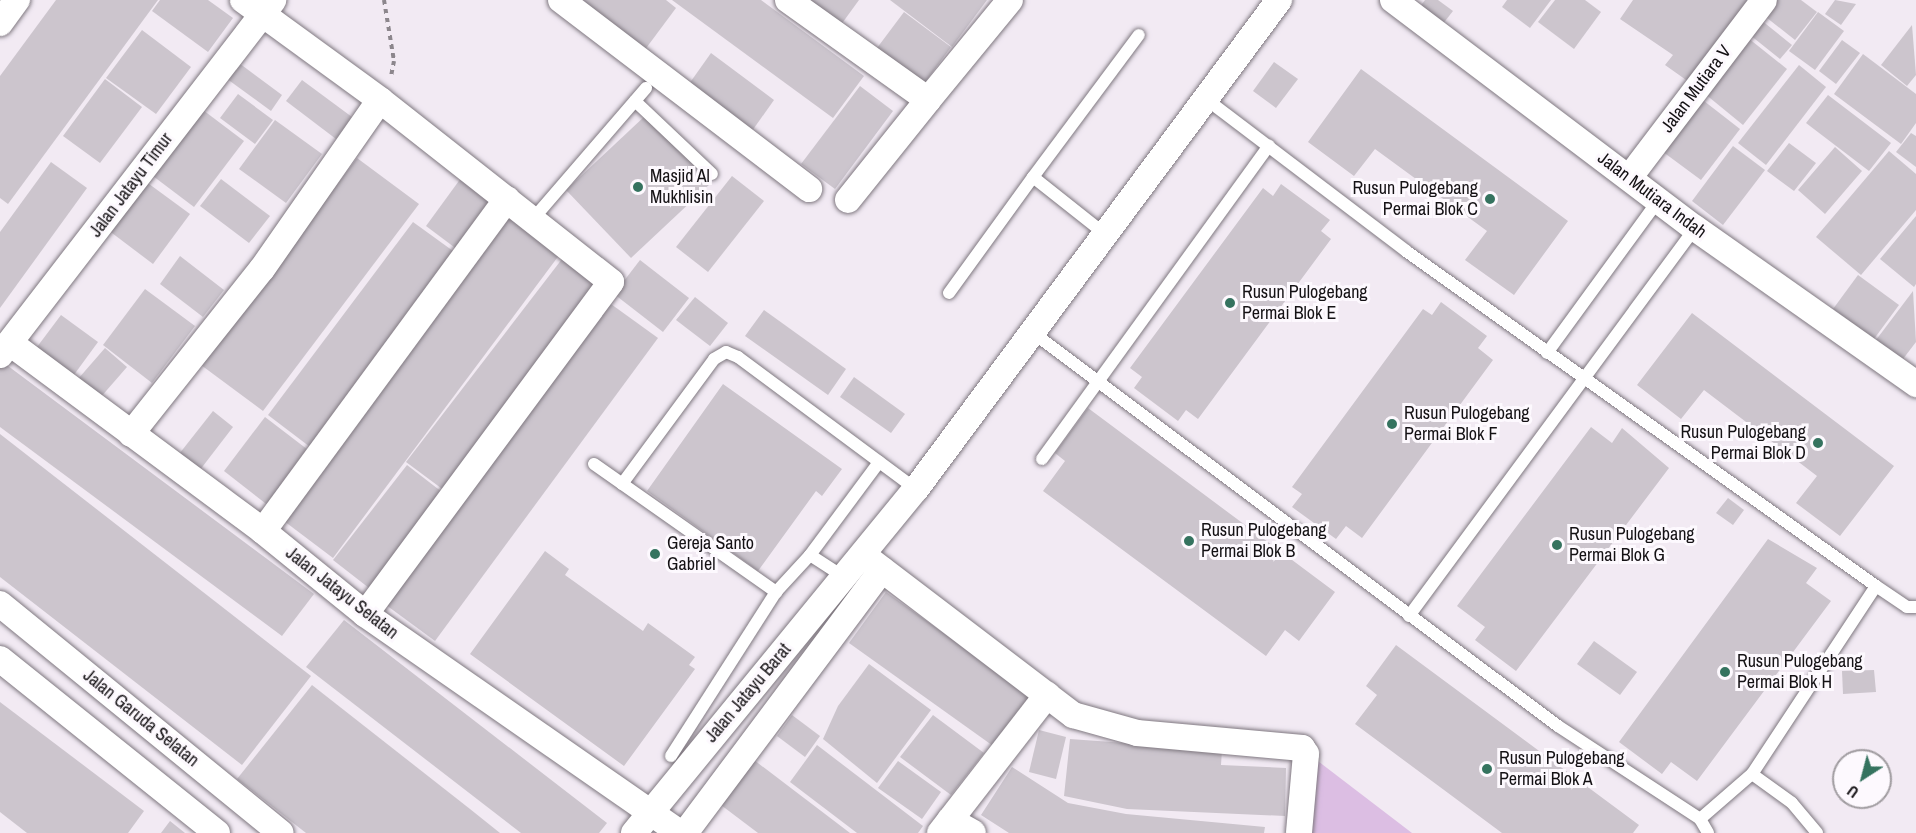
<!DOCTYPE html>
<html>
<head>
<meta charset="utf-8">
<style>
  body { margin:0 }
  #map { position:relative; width:1916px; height:833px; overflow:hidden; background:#f2eaf3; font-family:"Archivo Narrow",sans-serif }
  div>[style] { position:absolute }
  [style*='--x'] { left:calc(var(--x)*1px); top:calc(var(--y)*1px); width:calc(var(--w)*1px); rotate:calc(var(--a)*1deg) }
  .green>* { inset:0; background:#dcbee3 }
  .building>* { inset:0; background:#ccc5cd }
  .path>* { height:4px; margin-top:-2px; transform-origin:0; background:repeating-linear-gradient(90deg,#8c868c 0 4.5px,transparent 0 9px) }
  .roads { filter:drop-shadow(0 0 2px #7f7880) drop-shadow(0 0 2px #7f7880) }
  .lane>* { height:12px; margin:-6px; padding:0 6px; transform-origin:6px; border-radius:6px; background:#fff }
  .street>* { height:26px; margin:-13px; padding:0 13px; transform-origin:13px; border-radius:13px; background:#fff }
  .dots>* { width:16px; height:16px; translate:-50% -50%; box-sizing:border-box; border:3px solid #fdf9fe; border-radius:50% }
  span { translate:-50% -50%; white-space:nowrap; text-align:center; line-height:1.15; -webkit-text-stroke:6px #fdf9fe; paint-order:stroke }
  .street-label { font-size:18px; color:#141114 }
  .poi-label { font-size:18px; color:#141114 }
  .left { translate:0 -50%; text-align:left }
  .right { translate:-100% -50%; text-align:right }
  .north { position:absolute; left:1832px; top:749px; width:60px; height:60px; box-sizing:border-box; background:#fdf9fe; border:2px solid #a09ca0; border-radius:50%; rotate:216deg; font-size:16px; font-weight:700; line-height:24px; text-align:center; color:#141114 }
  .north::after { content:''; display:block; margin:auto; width:21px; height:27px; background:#35735f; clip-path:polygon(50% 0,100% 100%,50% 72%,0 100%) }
</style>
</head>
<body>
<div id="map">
  <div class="green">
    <div style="clip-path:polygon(1310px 755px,1412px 833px,1307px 833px)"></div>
  </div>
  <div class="building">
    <div style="clip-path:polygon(56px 0,158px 0,8px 204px,0 198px,0 76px)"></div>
    <div style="clip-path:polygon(160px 0,208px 0,233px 18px,208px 52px,152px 11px)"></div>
    <div style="clip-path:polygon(576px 0,666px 0,676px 8px,644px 51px)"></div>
    <div style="clip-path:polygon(672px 0,761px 0,864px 76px,833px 118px)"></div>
    <div style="clip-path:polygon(789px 0,859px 0,835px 33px)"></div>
    <div style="clip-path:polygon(890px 0,987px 0,952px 47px)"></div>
    <div style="clip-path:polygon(1425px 0,1438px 0,1453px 11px,1442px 25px,1419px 8px)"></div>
    <div style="clip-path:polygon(1507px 0,1551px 0,1530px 28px,1502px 7px)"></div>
    <div style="clip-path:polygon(1555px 0,1585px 0,1601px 12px,1574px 49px,1538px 22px)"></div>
    <div style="clip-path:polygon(1633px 0,1750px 0,1689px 82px,1665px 65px,1673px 55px,1620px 19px)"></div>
    <div style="clip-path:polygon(1764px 0,1801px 0,1817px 12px,1795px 40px,1757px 10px)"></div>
    <div style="clip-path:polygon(1835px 0,1856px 4px,1841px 25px,1825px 14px)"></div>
    <div style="clip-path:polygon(904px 12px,951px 47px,918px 92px,871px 56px)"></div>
    <div style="clip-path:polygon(1818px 12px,1844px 31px,1815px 70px,1789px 51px)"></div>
    <div style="clip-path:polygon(1756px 16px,1792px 45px,1780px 59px,1745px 31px)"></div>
    <div style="clip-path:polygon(1912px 25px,1916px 75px,1907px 86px,1881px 65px)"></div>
    <div style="clip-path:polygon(142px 30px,191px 67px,156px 114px,106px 78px)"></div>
    <div style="clip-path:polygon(1743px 34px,1787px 69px,1743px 125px,1699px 89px)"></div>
    <div style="clip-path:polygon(1842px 40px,1860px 53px,1836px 84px,1819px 71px)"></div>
    <div style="clip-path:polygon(711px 53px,774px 100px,752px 131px,689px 84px)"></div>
    <div style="clip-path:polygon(1863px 54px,1916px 94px,1916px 123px,1901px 144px,1834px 94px)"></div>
    <div style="clip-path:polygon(235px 60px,282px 95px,271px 111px,223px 76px)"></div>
    <div style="clip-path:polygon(1274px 62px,1298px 79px,1276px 108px,1253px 91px)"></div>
    <div style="clip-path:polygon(1799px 65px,1826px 87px,1766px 165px,1738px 143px)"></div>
    <div style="clip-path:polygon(1361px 69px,1568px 221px,1514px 295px,1465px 260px,1487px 231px,1375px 149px,1354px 176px,1308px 142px)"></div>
    <div style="clip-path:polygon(105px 79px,142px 107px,100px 163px,63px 136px)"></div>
    <div style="clip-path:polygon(302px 80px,352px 117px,336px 139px,286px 101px)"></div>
    <div style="clip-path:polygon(860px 86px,893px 111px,835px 189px,801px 164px)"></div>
    <div style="clip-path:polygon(238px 94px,273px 120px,255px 144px,220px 118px)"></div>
    <div style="clip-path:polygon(1695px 94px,1740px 129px,1701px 180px,1655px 146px)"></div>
    <div style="clip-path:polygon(1828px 95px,1891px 143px,1869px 171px,1806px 123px)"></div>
    <div style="clip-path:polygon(195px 104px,244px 141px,194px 207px,145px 170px)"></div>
    <div style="clip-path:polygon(646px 115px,711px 183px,631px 258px,566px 190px)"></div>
    <div style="clip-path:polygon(275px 120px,322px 154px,286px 203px,239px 169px)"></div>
    <div style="clip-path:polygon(1911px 133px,1916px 136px,1916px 167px,1896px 152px)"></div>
    <div style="clip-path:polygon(1789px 143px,1816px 163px,1794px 191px,1767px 171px)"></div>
    <div style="clip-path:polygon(1733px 146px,1765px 170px,1723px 225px,1692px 201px)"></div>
    <div style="clip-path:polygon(1835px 147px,1862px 171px,1825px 214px,1798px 190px)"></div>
    <div style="clip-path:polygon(1889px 151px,1916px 174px,1916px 210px,1861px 275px,1816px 237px)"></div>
    <div style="clip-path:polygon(357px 158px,419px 204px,263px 411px,201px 365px)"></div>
    <div style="clip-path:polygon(51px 162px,87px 188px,0 308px,0 232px)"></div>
    <div style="clip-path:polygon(732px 176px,764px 201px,708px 272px,676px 247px)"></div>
    <div style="clip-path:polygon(461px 178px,497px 205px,462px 253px,426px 226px)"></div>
    <div style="clip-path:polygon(221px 179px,270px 216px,249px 243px,200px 206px)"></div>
    <div style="clip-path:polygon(145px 181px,190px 214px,153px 264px,108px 230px)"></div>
    <div style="clip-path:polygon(1281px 184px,1330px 220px,1321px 231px,1331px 239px,1198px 419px,1186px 410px,1178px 421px,1134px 388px,1142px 377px,1130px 368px,1263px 188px,1273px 196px)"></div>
    <div style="clip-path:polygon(505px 213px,560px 254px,333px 558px,280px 518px)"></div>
    <div style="clip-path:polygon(1916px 216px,1916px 284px,1914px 287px,1880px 259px)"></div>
    <div style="clip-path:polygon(413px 222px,460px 256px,314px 450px,268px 415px)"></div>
    <div style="clip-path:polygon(180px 256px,224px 290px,203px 317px,160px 284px)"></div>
    <div style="clip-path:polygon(562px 259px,605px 292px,449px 494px,406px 462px)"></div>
    <div style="clip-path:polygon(640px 260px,689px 298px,663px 332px,614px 294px)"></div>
    <div style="clip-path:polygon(1858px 275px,1899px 305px,1874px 339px,1833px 309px)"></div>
    <div style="clip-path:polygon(145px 289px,195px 326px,152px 383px,103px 345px)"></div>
    <div style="clip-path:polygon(1913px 291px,1916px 342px,1903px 359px,1876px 340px)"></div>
    <div style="clip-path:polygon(695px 297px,728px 323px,710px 346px,676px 320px)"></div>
    <div style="clip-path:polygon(604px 299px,658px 338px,435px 641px,382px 602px)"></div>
    <div style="clip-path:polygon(1441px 302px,1487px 336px,1478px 348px,1493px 360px,1362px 538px,1346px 526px,1336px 539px,1292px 507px,1302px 494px,1292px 487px,1423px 309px,1432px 315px)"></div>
    <div style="clip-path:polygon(764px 310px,846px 369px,828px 395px,745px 336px)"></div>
    <div style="clip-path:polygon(1692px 313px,1894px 466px,1840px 536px,1796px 503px,1817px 476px,1704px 390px,1681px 419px,1637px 385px)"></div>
    <div style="clip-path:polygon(61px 315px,98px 342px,68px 383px,31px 355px)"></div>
    <div style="clip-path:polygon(105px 348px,127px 367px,100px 398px,78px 379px)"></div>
    <div style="clip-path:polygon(0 360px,314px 594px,282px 636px,0 427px)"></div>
    <div style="clip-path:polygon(854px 377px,905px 414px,891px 433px,840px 397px)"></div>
    <div style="clip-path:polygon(723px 384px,842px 469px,822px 496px,816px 491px,758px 571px,647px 491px)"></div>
    <div style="clip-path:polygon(1088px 408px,1335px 592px,1299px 641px,1285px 630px,1266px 656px,1043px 491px,1065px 461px,1055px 453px)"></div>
    <div style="clip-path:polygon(213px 411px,233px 427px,193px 479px,172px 463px)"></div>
    <div style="clip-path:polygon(265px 417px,316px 456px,274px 510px,224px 471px)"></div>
    <div style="clip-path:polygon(1591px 427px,1612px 443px,1622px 428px,1669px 468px,1516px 671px,1475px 640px,1485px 627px,1457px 606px)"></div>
    <div style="clip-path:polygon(0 434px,311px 676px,242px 765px,0 577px)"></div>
    <div style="clip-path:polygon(407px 465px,442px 492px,369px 588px,333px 560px)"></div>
    <div style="clip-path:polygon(1728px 498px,1744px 510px,1733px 525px,1716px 513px)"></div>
    <div style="clip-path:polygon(1768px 539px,1817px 568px,1806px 583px,1831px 601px,1697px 781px,1671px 762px,1662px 774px,1619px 742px)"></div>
    <div style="clip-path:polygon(545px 551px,569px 569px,565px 575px,643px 631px,648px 623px,695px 657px,689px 665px,695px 669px,624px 766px,470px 654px)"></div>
    <div style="clip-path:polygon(886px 592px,1033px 697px,996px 748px,849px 643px)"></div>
    <div style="clip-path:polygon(344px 620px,607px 823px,599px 833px,521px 833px,306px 667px)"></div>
    <div style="clip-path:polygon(1594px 641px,1637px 672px,1620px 695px,1577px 664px)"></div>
    <div style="clip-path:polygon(1396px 645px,1639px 825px,1633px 833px,1502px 833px,1355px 724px,1377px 695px,1366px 686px)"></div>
    <div style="clip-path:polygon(869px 664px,931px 710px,877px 783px,823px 739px,838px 706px)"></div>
    <div style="clip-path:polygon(1874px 670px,1876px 692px,1843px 694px,1842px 671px)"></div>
    <div style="clip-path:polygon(312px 685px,470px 809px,500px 833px,306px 833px,237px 779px)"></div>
    <div style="clip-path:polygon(0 702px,144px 811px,128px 833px,27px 833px,0 812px)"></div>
    <div style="clip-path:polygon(792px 715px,820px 736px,805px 757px,777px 736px)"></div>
    <div style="clip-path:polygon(933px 715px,984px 753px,951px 795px,900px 757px)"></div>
    <div style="clip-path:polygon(1039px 730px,1066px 737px,1056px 779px,1029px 772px)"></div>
    <div style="clip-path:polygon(1070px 739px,1222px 750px,1221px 765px,1286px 768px,1285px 816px,1127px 809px,1064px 796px)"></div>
    <div style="clip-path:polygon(817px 745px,923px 826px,918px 833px,857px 833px,790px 782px)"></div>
    <div style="clip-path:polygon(750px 757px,850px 833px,758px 833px,717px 802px)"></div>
    <div style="clip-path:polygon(898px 761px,941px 792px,922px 819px,878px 788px)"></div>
    <div style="clip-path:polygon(1012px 767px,1068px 803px,1126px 814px,1265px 827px,1264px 833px,1009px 833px,981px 815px)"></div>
    <div style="clip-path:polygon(170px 821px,185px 833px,161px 833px)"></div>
  </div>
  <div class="path">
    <div style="--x:384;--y:0;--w:62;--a:80.7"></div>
    <div style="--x:394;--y:61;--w:15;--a:101"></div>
  </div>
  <div class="roads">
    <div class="lane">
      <div style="--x:1206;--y:99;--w:251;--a:37.2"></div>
      <div style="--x:1406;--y:251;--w:577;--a:35.48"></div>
      <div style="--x:1876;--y:586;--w:225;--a:123.4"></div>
      <div style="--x:635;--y:101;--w:106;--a:43.5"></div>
      <div style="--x:1033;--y:177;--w:177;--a:-53.3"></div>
      <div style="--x:533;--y:219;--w:173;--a:-49.2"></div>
      <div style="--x:949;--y:293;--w:143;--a:-54.1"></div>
      <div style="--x:1033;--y:177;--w:92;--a:38.4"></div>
      <div style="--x:1032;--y:332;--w:657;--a:36.84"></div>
      <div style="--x:1558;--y:726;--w:170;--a:33.2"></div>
      <div style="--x:1700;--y:819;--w:69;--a:-40.9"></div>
      <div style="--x:1752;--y:774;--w:49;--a:35.9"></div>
      <div style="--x:1792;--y:803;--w:39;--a:50"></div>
      <div style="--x:1547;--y:353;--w:188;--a:-53.9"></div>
      <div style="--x:1042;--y:459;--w:387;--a:-54.1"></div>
      <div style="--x:594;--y:464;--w:223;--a:35.1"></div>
      <div style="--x:776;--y:592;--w:50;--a:-47.4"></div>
      <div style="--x:810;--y:555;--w:40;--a:32.9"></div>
      <div style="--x:622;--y:484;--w:155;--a:-53.6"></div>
      <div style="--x:714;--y:359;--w:14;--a:-30"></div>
      <div style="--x:726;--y:352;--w:13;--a:23"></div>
      <div style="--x:738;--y:357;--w:222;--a:36.6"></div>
      <div style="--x:810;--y:555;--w:116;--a:-53.4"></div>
      <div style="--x:1876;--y:586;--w:37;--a:34"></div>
      <div style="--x:1907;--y:607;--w:9;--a:0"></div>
      <div style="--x:1409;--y:616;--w:482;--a:-53.6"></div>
      <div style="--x:671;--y:756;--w:195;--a:-57.4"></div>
      <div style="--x:1700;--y:819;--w:16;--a:60"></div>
    </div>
    <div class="street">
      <div style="--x:243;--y:0;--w:170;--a:36.1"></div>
      <div style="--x:380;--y:100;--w:294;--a:38.2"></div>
      <div style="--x:611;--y:282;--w:413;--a:126.5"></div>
      <div style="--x:561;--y:0;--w:312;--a:37.3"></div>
      <div style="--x:788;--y:0;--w:172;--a:35.5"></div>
      <div style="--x:928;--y:100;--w:128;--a:128.7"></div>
      <div style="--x:1393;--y:0;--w:378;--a:37.1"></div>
      <div style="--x:1695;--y:228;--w:271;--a:35.2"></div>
      <div style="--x:0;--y:23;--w:29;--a:-54"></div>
      <div style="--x:928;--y:100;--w:129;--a:-50.6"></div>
      <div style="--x:1629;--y:178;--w:223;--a:-52.8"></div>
      <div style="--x:10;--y:343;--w:315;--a:36.6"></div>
      <div style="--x:263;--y:531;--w:132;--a:39.1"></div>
      <div style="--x:365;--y:614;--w:384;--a:34.8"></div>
      <div style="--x:0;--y:355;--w:448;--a:-52.4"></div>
      <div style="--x:131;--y:434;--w:211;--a:-51.6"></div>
      <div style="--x:262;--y:269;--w:206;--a:-55.1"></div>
      <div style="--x:263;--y:531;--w:412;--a:-53.7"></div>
      <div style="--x:863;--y:555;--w:264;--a:37.3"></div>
      <div style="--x:1073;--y:715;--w:66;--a:15.7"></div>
      <div style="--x:1137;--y:733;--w:166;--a:5.2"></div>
      <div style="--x:1302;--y:748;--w:7;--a:56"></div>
      <div style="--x:1306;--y:754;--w:79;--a:95.1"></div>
      <div style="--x:0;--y:604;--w:362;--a:39.2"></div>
      <div style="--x:0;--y:659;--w:278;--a:38.7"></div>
      <div style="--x:950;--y:820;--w:26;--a:29"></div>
      <div style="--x:634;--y:833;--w:445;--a:-50.7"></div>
      <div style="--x:916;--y:489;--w:609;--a:-53.41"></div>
      <div style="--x:685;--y:833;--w:329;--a:-53.2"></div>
      <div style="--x:940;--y:833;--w:175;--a:-52.2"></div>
    </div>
  </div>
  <div class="dots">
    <div style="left:638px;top:187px;background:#35735f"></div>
    <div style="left:1490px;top:199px;background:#35735f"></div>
    <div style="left:1230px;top:303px;background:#35735f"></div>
    <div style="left:1392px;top:424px;background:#35735f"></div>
    <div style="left:1818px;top:443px;background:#35735f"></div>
    <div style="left:1189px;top:541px;background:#35735f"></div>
    <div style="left:1557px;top:545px;background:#35735f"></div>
    <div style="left:655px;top:554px;background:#35735f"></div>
    <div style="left:1725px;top:672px;background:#35735f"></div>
    <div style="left:1487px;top:769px;background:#35735f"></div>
  </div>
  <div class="street-label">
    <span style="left:1696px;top:89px;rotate:-53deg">Jalan Mutiara V</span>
    <span style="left:131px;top:185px;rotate:-53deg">Jalan Jatayu Timur</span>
    <span style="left:1652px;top:195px;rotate:37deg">Jalan Mutiara Indah</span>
    <span style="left:342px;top:593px;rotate:38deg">Jalan Jatayu Selatan</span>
    <span style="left:748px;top:693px;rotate:-50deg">Jalan Jatayu Barat</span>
    <span style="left:141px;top:718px;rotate:39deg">Jalan Garuda Selatan</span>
  </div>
  <div class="poi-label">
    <span class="left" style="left:650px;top:187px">Masjid Al<br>Mukhlisin</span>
    <span class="right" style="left:1478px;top:199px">Rusun Pulogebang<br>Permai Blok C</span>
    <span class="left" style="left:1242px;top:303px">Rusun Pulogebang<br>Permai Blok E</span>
    <span class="left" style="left:1404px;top:424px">Rusun Pulogebang<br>Permai Blok F</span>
    <span class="right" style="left:1806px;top:443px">Rusun Pulogebang<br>Permai Blok D</span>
    <span class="left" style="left:1201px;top:541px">Rusun Pulogebang<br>Permai Blok B</span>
    <span class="left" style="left:1569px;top:545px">Rusun Pulogebang<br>Permai Blok G</span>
    <span class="left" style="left:667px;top:554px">Gereja Santo<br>Gabriel</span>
    <span class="left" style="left:1737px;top:672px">Rusun Pulogebang<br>Permai Blok H</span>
    <span class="left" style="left:1499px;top:769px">Rusun Pulogebang<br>Permai Blok A</span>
  </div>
  <div class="north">U</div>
</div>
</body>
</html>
